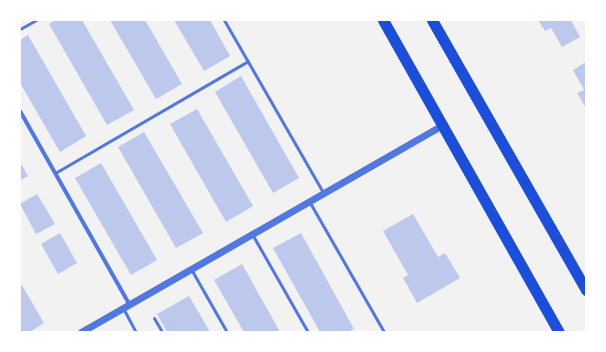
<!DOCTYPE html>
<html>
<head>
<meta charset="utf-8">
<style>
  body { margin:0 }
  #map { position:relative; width:606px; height:352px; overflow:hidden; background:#f2f2f2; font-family:"Sofia Sans Condensed",sans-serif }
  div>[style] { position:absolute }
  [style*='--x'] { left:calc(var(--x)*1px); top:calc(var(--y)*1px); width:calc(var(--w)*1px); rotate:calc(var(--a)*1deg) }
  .building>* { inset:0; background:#bdc9ec }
  .service>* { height:3px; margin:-1.5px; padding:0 1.5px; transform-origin:1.5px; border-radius:1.5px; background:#5277de }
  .minor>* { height:4px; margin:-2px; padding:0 2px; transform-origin:2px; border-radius:2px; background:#5277de }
  .tertiary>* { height:7px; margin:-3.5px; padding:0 3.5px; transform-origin:3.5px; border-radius:3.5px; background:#5277de }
  .trunk>* { height:11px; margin:-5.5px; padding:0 5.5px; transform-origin:5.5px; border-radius:5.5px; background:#1d4ed8 }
  span { translate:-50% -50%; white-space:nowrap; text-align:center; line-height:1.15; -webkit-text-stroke:4px #fff; paint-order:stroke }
  .frame { position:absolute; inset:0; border:21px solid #fff; pointer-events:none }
</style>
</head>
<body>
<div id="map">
  <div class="building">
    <div style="clip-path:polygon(56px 20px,82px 20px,134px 110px,107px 125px,49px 24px)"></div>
    <div style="clip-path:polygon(110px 20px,145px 20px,182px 84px,156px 99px)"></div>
    <div style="clip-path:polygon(174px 20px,210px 20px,230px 56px,204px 71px)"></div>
    <div style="clip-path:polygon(538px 20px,571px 20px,580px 37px,562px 47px,551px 28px,545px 31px)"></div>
    <div style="clip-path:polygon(28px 35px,86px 136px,60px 152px,20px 83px,20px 40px)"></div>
    <div style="clip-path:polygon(586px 62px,586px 108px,577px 93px,584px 90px,573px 70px)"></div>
    <div style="clip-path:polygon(241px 76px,299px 178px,273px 193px,215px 92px)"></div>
    <div style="clip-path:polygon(197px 109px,253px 206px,226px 222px,170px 124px)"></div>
    <div style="clip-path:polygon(144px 132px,203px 233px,176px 248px,118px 147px)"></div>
    <div style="clip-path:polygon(20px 162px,28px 176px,20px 180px)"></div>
    <div style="clip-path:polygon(101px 163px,157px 260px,131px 275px,75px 178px)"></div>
    <div style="clip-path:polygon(37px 194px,55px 224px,36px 234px,20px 204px)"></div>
    <div style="clip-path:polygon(413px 214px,438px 257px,445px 253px,460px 278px,417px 303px,403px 278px,408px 275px,383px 231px)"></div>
    <div style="clip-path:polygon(60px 233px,77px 263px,58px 274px,41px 244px)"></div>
    <div style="clip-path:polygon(301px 233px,354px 329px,349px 332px,320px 332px,273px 248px)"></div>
    <div style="clip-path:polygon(242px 264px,280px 332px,244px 332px,214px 280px)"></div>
    <div style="clip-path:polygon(20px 282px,44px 323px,30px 332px,20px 332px)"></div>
    <div style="clip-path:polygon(189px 296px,210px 332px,167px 332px,157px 314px)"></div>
  </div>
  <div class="service">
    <div style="--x:224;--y:20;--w:198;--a:60.1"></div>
    <div style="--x:20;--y:29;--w:18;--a:-29"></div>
    <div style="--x:55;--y:173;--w:223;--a:-30.1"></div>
    <div style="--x:309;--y:201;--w:151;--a:60.2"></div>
    <div style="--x:252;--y:234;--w:113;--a:60.3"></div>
    <div style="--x:191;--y:269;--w:73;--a:60.3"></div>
    <div style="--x:123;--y:308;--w:27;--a:62"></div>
    <div style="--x:154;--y:318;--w:16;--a:60"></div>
  </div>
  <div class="minor">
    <div style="--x:20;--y:111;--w:222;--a:60.5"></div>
  </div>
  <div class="tertiary">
    <div style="--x:81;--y:332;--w:416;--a:-29.8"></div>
  </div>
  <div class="trunk">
    <div style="--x:383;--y:20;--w:358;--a:60.6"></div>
    <div style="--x:432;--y:20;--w:311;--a:60.3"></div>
  </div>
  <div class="frame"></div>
</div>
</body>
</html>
